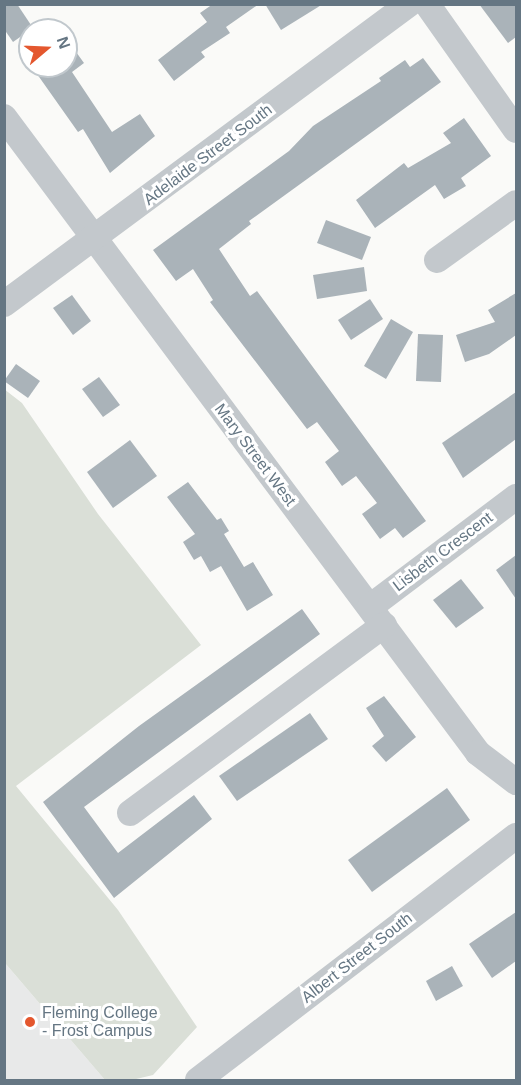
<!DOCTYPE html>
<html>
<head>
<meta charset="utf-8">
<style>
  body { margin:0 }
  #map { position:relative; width:521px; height:1085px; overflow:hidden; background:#fafaf8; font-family:Helvetica,sans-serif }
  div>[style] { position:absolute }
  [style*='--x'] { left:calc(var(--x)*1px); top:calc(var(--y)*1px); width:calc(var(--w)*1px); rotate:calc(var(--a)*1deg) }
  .built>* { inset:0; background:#e8e9e9 }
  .green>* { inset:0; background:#dadfd7 }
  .building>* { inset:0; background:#aab3b9 }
  .minor>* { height:26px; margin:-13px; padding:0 13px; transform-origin:13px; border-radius:13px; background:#c3c8cc }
  .dots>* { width:16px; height:16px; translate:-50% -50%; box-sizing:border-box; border:3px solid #fff; border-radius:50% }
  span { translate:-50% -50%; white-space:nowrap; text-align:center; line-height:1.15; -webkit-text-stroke:6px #fff; paint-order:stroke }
  .street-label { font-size:16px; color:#657683 }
  .poi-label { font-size:16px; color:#657683 }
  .left { translate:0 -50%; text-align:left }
  .frame { position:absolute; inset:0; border:6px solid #657683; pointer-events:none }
  .north { position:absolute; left:18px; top:18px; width:60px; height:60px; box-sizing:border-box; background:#fff; border:2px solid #c1c8cd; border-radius:50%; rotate:71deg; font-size:16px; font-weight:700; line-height:24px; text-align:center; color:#657683 }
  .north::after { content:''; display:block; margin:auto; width:21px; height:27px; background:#e4572e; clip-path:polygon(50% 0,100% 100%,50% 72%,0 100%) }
</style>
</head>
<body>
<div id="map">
  <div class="built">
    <div style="clip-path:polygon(5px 963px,105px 1080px,5px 1080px)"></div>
  </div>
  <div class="green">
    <div style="clip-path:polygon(4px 389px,22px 403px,98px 514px,201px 645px,16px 786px,118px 910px,197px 1027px,153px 1075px,132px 1080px,105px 1080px,5px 963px)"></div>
  </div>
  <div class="building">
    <div style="clip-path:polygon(4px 4px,17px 4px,33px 28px,13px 42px,4px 29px)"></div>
    <div style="clip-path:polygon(213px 4px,259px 4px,226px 27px,230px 33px,201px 52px,205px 57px,174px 81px,158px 60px,207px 22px,200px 13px)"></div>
    <div style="clip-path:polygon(265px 4px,323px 4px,281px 30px)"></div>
    <div style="clip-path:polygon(479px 4px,516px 4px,516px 37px,508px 43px)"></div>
    <div style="clip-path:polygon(66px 38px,84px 63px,72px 72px,112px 132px,140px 114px,155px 136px,110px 173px,83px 129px,78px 132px,37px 74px,49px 66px,66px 66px)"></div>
    <div style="clip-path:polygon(423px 58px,441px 82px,249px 221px,251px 224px,219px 249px,250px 296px,257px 291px,426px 521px,403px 538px,395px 528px,380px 539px,362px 514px,377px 503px,356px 476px,342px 486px,325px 462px,339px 451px,317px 422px,307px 429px,210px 302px,213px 300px,193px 269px,176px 281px,153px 250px,289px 151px,313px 126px,381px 81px,379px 78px,405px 60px,410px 67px)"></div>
    <div style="clip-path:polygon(464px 118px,491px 156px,461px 178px,466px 186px,444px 199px,435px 185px,375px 228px,356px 200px,404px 163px,408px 168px,451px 143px,443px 133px)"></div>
    <div style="clip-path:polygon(326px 220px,371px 237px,362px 260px,317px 243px)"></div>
    <div style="clip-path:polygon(364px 267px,367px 291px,317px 299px,313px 275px)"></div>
    <div style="clip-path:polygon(516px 293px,516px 335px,489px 354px,465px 362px,456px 335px,495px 322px,488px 310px)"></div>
    <div style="clip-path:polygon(72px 295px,91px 321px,73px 335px,53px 308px)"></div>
    <div style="clip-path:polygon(370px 299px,383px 319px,351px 340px,338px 320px)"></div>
    <div style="clip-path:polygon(391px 319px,413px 332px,386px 379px,364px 366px)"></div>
    <div style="clip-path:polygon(418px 334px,443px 335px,441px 382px,416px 381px)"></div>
    <div style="clip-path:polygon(16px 364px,40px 381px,28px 398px,4px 381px)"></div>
    <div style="clip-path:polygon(99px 377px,120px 405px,103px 417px,82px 389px)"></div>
    <div style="clip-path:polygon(516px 392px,516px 439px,463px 478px,442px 443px)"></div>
    <div style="clip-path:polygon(130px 440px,157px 476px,113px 508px,87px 472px)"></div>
    <div style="clip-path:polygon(188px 482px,217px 520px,221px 518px,229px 531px,224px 534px,244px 567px,253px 562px,273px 595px,247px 611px,221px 566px,210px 572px,201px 556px,194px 560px,183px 542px,195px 534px,167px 497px)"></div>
    <div style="clip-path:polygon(516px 555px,516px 599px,496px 570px)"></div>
    <div style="clip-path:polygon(461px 579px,484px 608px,456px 628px,433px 600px)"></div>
    <div style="clip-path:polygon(302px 609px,320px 634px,84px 807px,118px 853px,194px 795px,212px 819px,114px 898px,43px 802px,139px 726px)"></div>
    <div style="clip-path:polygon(384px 696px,416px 737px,386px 762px,372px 746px,384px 736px,366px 708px)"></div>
    <div style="clip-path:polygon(310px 713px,328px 739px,237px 801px,219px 776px)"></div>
    <div style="clip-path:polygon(447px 788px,470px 820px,372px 892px,348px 860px)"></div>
    <div style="clip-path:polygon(516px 912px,516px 961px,492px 978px,469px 944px)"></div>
    <div style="clip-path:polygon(452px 966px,463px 986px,436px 1001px,426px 981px)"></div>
  </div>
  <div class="minor">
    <div style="--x:427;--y:4;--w:154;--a:54.8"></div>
    <div style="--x:4;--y:117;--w:793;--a:53.3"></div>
    <div style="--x:478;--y:753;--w:48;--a:37.3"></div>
    <div style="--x:437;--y:260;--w:97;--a:-35.8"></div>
    <div style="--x:4;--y:304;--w:504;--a:-36.53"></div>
    <div style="--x:370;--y:607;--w:183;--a:-37"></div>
    <div style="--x:130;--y:813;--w:316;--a:-36.5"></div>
    <div style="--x:198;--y:1080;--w:401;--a:-37.5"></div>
  </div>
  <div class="dots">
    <div style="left:30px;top:1022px;background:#e4572e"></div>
  </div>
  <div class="street-label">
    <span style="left:208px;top:155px;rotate:-37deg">Adelaide Street South</span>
    <span style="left:255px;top:455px;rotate:53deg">Mary Street West</span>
    <span style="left:443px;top:552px;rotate:-37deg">Lisbeth Crescent</span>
    <span style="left:357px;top:958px;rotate:-38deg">Albert Street South</span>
  </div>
  <div class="poi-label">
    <span class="left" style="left:42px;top:1022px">Fleming College<br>- Frost Campus</span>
  </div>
  <div class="frame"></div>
  <div class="north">N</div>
</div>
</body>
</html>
